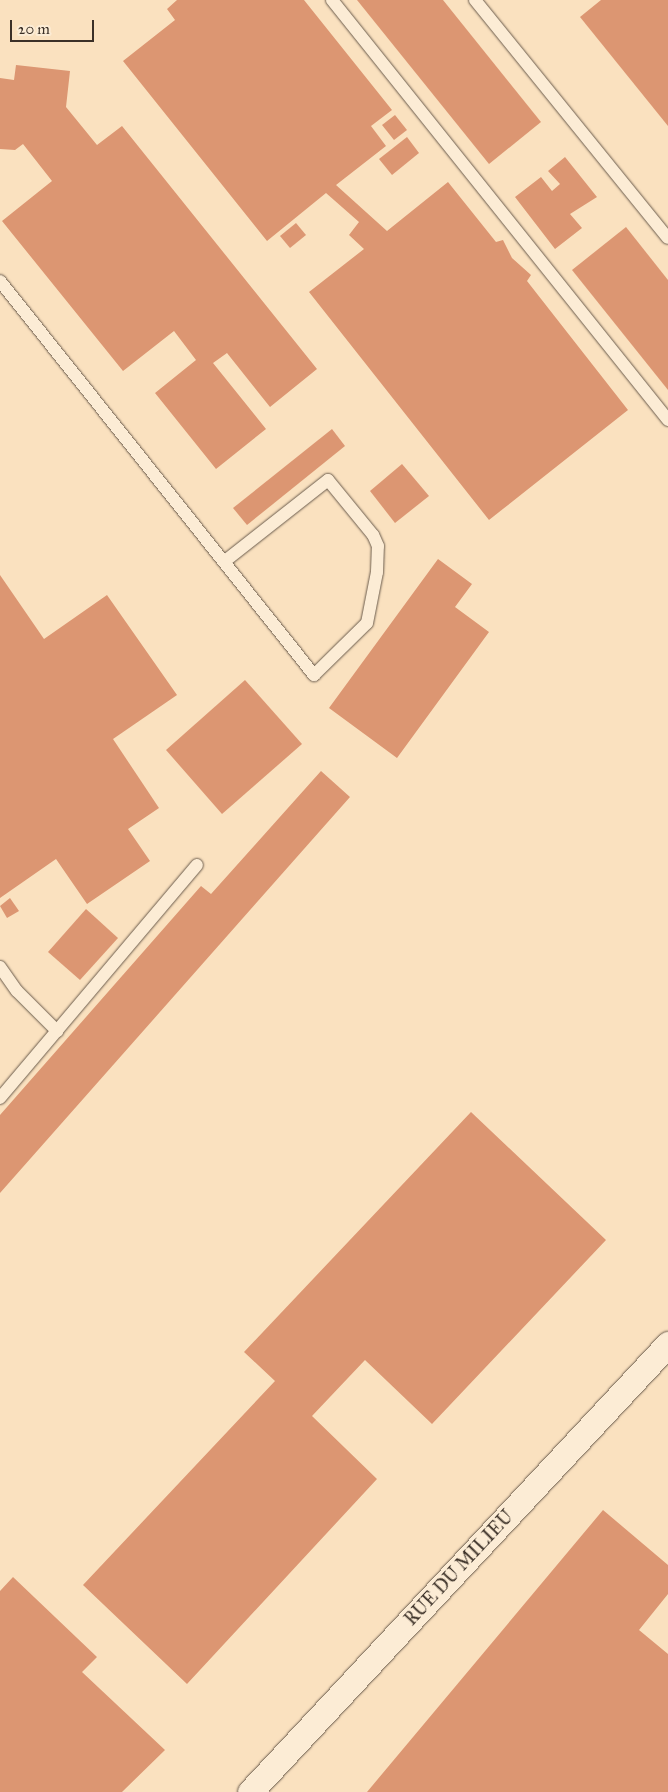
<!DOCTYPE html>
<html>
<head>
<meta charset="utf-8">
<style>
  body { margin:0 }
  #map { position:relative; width:668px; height:1792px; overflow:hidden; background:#fae1bf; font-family:"IM FELL Great Primer",serif }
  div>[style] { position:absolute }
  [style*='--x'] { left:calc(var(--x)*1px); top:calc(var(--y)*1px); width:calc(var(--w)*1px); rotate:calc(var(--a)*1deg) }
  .building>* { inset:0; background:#dc9672 }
  .roads { filter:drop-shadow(0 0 1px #6b5c4d) drop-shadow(0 0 1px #6b5c4d) }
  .lane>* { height:12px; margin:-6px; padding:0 6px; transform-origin:6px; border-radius:6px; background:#fcecd5 }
  .street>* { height:25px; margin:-12.5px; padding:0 12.5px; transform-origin:12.5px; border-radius:12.5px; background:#fcecd5 }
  span { translate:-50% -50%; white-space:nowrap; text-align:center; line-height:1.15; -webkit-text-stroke:4px #fcecd5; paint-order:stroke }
  .street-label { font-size:18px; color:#3b3027 }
  .scale { position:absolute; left:10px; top:20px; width:84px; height:22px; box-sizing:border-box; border:2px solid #3b3027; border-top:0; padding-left:6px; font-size:15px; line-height:18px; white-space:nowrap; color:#3b3027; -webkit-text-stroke:4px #fcecd5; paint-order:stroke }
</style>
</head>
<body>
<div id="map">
  <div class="building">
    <div style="clip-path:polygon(177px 0,304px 0,392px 110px,371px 126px,386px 146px,336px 185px,387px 231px,448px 182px,496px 242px,503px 240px,512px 258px,531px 275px,527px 281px,628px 410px,489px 520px,309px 292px,364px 249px,349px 235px,359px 222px,326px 193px,267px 241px,123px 61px,175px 20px,167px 9px)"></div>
    <div style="clip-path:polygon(357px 0,443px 0,541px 122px,489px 164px)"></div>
    <div style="clip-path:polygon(601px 0,668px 0,668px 126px,580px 17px)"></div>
    <div style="clip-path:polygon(16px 65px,70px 71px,66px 107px,97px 145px,122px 126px,317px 369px,270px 407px,227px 353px,213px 363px,266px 429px,216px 469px,155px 393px,196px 360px,174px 331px,123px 371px,2px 221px,52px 181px,23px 144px,15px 150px,0 149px,0 78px,14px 80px)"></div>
    <div style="clip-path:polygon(395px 115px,407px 130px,394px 140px,382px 125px)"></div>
    <div style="clip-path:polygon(407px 137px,419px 153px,392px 175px,379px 159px)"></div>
    <div style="clip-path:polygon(565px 157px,597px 197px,570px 214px,582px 228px,555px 249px,515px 197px,541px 177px,552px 191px,560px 184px,548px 171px)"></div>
    <div style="clip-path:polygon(296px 223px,306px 235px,290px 248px,280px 236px)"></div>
    <div style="clip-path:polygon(626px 227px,668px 280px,668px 390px,572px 270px)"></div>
    <div style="clip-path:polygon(332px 429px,345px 446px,247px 525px,233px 508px)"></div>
    <div style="clip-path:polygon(402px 464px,429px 496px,395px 523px,370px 491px)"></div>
    <div style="clip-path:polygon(438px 559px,472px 584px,455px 607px,489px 632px,397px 758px,329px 708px)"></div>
    <div style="clip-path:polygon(0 575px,44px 639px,107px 595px,177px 695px,113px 739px,159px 808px,128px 829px,150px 861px,87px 904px,56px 859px,0 898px)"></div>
    <div style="clip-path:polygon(245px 680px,302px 744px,222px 814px,166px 750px)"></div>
    <div style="clip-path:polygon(321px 771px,350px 797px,0 1193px,0 1115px,201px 886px,211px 894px)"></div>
    <div style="clip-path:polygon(10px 898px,19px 911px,7px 918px,0 906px)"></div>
    <div style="clip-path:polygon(86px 909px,118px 938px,80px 980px,48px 952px)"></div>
    <div style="clip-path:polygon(471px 1112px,606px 1240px,432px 1424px,365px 1360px,312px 1416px,377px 1479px,187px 1684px,83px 1585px,275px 1381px,244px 1352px)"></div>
    <div style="clip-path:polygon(603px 1510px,668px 1565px,668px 1594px,639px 1630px,668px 1654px,668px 1792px,367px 1792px)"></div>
    <div style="clip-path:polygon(13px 1577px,97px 1657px,82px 1672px,165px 1750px,122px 1792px,0 1792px,0 1591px)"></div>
  </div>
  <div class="roads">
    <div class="lane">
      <div style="--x:332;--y:0;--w:538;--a:51.34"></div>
      <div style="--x:475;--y:0;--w:306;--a:51"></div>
      <div style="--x:0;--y:281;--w:504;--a:51.45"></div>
      <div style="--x:314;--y:675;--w:74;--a:-44.5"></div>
      <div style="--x:367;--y:623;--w:52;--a:-78.9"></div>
      <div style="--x:377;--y:572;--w:26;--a:-88"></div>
      <div style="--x:378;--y:546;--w:12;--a:-114"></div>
      <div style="--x:373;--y:535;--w:71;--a:-129.3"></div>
      <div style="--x:328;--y:480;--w:131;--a:141.8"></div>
      <div style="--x:0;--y:967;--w:29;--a:55"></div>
      <div style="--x:17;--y:991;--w:57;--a:45"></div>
      <div style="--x:0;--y:1098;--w:305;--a:-49.8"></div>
    </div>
    <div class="street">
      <div style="--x:250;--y:1792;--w:613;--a:-46.98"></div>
    </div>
  </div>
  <div class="street-label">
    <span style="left:459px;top:1568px;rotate:-47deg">RUE DU MILIEU</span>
  </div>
  <div class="scale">20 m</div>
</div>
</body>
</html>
